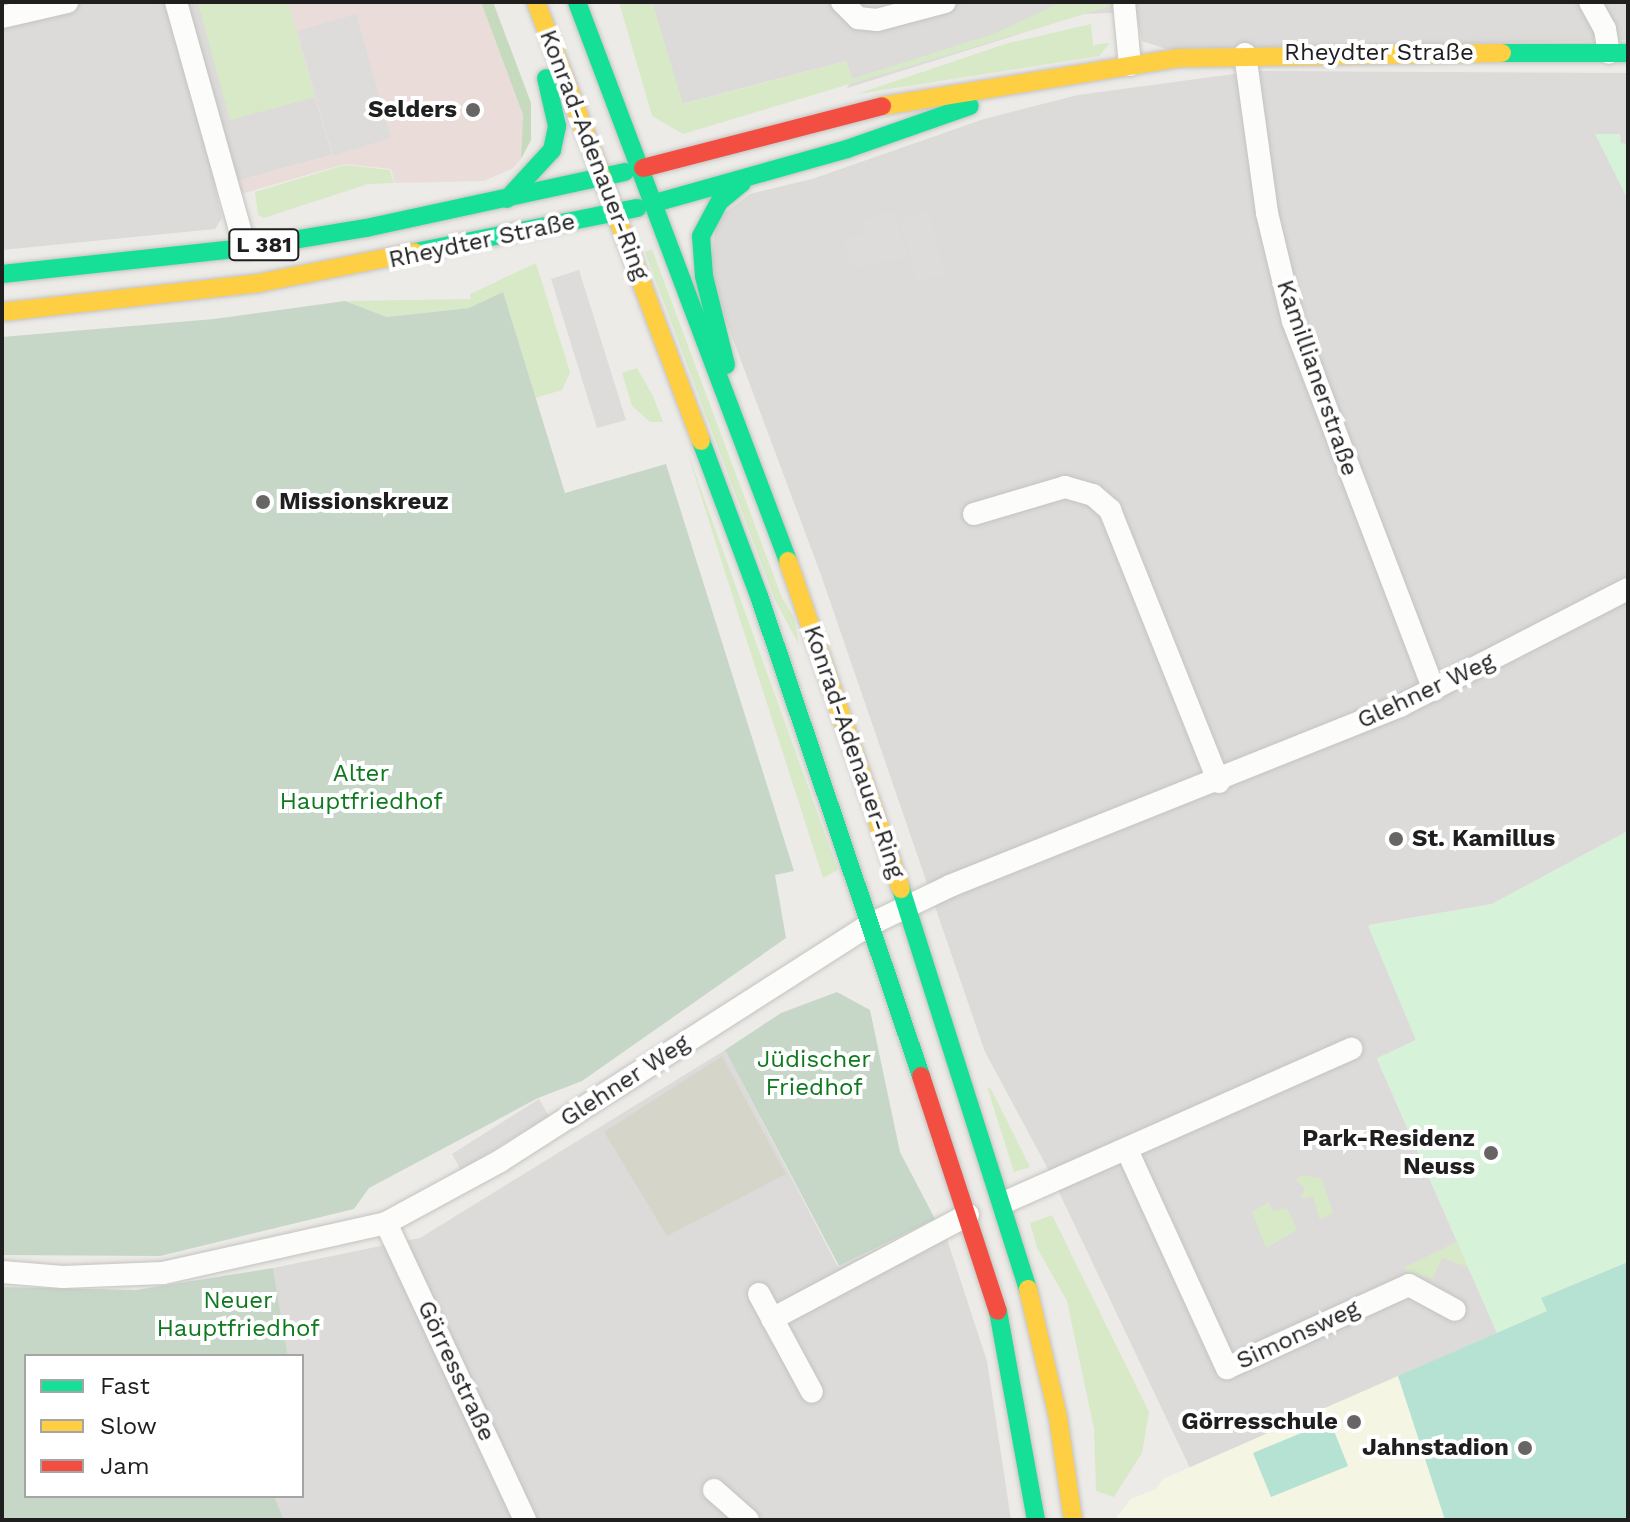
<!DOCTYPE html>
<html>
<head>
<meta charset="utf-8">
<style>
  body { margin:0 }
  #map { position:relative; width:1630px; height:1522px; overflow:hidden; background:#edebe7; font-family:"Work Sans",sans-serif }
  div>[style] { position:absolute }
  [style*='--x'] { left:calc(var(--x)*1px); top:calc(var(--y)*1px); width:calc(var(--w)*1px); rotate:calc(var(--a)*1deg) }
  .residential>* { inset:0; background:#dcdbd9 }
  .commercial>* { inset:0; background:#eaddd9 }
  .education>* { inset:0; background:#f5f5e3 }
  .construction>* { inset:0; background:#d5d5c9 }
  .grass>* { inset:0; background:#d8e9c7 }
  .forest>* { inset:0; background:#c6dabe }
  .cemetery>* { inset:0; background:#c6d7c8 }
  .park>* { inset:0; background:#d6f2d8 }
  .pitch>* { inset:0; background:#b5e2d2 }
  .parking>* { inset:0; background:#dddcdb }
  .roads { filter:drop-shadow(0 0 2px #c4c3c2) drop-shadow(0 0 2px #c4c3c2) }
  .street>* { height:22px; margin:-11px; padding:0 11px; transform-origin:11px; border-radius:11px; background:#fcfcfb }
  .fast>* { height:18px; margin:-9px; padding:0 9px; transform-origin:9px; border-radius:9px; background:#16e098 }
  .slow>* { height:18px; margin:-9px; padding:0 9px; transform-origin:9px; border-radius:9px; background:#ffcf43 }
  .jam>* { height:18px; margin:-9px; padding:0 9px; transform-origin:9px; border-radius:9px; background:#f24e42 }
  .dots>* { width:22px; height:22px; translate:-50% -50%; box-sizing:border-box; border:4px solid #fff; border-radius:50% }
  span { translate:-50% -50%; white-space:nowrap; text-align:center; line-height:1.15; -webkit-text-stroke:8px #fff; paint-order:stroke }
  .shield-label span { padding:2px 6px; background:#fff; border:2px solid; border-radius:6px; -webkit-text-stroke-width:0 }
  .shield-label { font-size:22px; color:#1f1f1f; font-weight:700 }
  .street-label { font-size:24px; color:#1f1f1f }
  .poi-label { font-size:24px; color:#1f1f1f; font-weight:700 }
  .right { translate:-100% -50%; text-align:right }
  .left { translate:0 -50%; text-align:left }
  .park-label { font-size:24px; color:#107920 }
  .frame { position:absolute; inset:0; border:4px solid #1f1f1f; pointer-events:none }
  .legend { position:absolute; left:24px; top:1354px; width:280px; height:144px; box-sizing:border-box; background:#fff; border:2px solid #a5a5a5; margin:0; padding:10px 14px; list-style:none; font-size:24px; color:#1f1f1f }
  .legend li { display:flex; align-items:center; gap:16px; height:40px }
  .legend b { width:40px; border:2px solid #a5a5a5 }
</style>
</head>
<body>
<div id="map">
  <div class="residential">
    <div style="clip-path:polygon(2px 2px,288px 2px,332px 155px,215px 187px,222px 218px,215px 229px,2px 250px)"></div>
    <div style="clip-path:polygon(652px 2px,1628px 2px,1628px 40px,1166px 49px,1142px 41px,1136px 12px,1083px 14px,847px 88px,852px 79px,846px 61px,682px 104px)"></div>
    <div style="clip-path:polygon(1256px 71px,1628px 73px,1628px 831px,1492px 904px,1369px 925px,1416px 1040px,1377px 1059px,1497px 1333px,1190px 1468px,1048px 1169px,985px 1052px,821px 575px,709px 275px,717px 219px,750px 194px,812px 179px,984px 119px,1078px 95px)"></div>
    <div style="clip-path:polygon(725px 1050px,838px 1267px,940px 1218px,987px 1361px,1011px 1520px,284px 1520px,274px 1496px,302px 1496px,302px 1356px,288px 1356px,273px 1268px,420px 1238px)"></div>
  </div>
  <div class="commercial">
    <div style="clip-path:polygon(288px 2px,481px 2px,523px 115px,521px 159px,512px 169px,484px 181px,395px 183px,391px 169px,345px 164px,234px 196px,229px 183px,332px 155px)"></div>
  </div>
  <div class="education">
    <div style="clip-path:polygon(1398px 1376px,1445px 1520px,1114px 1520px,1131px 1499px,1156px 1489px,1163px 1479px)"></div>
  </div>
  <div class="construction">
    <div style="clip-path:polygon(722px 1056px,786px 1174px,667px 1236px,604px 1132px)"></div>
  </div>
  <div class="grass">
    <div style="clip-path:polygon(288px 2px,315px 97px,230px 120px,198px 3px)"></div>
    <div style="clip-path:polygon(619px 2px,652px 2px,683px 104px,846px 61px,852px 79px,993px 34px,1062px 2px,1110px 2px,1111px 6px,683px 134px,652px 116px)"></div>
    <div style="clip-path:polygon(1091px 24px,1093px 45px,1110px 43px,1099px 56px,857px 94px,1005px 44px)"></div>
    <div style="clip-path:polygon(345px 165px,390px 170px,394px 183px,368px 184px,264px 218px,258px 215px,255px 192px)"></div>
    <div style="clip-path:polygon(652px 249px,782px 598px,794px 617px,799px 645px,775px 600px,645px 252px)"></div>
    <div style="clip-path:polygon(536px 263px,570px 372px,562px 390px,535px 398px,503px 293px,469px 308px,387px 317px,345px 301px,471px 299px,470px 294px)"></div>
    <div style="clip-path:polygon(637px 368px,653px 396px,663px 422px,650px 422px,632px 406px,622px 373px)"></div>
    <div style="clip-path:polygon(686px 448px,838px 870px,823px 878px,735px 604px)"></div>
    <div style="clip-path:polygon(987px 1087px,991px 1089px,1030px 1167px,1014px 1172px)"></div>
    <div style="clip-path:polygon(1302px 1175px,1322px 1179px,1333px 1213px,1320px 1220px,1313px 1196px,1301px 1199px,1305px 1188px,1296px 1179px)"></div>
    <div style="clip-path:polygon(1269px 1202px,1272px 1211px,1287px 1208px,1297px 1230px,1266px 1248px,1252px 1212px)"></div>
    <div style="clip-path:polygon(1052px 1215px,1149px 1412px,1142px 1453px,1114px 1497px,1096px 1491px,1094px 1429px,1067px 1301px,1037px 1248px,1030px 1223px)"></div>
    <div style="clip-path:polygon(1459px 1241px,1468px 1267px,1442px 1258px,1433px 1278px,1408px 1274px,1405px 1267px)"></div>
  </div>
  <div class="forest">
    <div style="clip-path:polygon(481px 2px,493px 2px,531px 103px,531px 140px,521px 159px,523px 115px)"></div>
  </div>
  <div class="cemetery">
    <div style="clip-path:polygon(503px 292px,565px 493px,666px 464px,794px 871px,775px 875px,786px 938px,582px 1081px,538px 1098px,369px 1188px,354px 1209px,160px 1256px,2px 1255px,2px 337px,214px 319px,345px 301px,387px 317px,469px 308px)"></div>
    <div style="clip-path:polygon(837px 992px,870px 1010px,900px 1152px,935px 1219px,839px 1266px,725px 1050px,781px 1013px)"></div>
    <div style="clip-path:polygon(273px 1268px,288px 1356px,26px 1356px,26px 1496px,274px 1496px,284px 1520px,2px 1520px,2px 1287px,136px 1290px)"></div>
  </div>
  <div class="park">
    <div style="clip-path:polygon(1595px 134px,1620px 134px,1621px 143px,1628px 144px,1628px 200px)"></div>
    <div style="clip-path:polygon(1628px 831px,1628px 1262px,1542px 1297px,1547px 1311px,1497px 1333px,1377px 1058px,1416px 1040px,1368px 926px,1492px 904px)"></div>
  </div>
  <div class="pitch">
    <div style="clip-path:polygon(1628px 1262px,1628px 1520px,1445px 1520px,1398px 1376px,1547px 1311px,1541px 1298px)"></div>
    <div style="clip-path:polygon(1330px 1421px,1348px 1466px,1271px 1497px,1253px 1453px)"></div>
  </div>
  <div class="parking">
    <div style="clip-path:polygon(356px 14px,391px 138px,333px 156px,297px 31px)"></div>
    <div style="clip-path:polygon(894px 211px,907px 257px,852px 269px,844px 240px,867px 234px,863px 220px)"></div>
    <div style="clip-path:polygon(928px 211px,946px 274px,917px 282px,899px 220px)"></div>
    <div style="clip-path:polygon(579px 270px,626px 420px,597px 428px,551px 279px)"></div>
    <div style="clip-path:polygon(539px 1099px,549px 1116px,461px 1170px,452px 1154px)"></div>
  </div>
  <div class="roads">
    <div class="street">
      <div style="--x:176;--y:2;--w:255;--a:74.3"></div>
      <div style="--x:842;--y:2;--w:23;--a:45"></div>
      <div style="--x:858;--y:18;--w:19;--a:6"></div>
      <div style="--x:877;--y:20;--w:70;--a:-14.8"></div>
      <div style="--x:1124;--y:2;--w:63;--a:84.6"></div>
      <div style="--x:1590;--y:2;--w:31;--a:61"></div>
      <div style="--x:1605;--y:29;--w:24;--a:81"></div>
      <div style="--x:2;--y:17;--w:67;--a:-13"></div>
      <div style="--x:1245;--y:54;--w:161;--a:82.1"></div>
      <div style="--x:1267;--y:213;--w:111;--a:76.5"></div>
      <div style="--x:1293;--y:321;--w:395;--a:69.1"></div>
      <div style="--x:974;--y:514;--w:95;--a:-16.5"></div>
      <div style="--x:1065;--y:487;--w:29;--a:16"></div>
      <div style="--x:1093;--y:495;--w:23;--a:41"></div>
      <div style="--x:1110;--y:510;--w:293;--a:68.2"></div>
      <div style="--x:1127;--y:1150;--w:240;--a:65.4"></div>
      <div style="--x:1227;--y:1368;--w:200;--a:-24.5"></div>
      <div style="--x:1409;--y:1285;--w:52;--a:28.5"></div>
      <div style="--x:1003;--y:1203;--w:381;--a:-23.9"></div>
      <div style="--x:386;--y:1223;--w:328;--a:64.9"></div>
      <div style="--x:2;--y:1272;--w:61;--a:4.7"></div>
      <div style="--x:63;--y:1277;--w:100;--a:-2.3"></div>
      <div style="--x:163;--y:1273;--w:229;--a:-12.6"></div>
      <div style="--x:386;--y:1223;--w:130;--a:-28.5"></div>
      <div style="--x:500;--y:1161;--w:440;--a:-32.6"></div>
      <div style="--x:871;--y:924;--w:88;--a:-25.7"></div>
      <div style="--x:950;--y:886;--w:485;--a:-21.8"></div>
      <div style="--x:1400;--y:706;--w:256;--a:-27.2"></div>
      <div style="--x:759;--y:1294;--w:111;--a:61.6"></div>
      <div style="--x:772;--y:1319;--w:222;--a:-28"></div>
      <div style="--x:714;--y:1490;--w:45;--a:41.4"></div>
    </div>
    <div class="fast">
      <div style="--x:577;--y:2;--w:597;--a:69.32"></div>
      <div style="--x:1502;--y:53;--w:126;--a:0"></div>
      <div style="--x:507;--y:199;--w:67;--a:-47.4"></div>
      <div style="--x:552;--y:150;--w:25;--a:-78"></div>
      <div style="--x:557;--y:126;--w:49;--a:-102.9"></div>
      <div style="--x:655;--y:203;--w:199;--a:-15.7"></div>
      <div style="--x:847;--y:149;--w:130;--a:-19.3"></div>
      <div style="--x:415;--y:252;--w:227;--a:-11.2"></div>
      <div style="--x:2;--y:274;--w:244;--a:-6.1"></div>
      <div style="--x:245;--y:248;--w:123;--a:-9.4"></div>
      <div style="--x:366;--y:228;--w:265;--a:-12.2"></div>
      <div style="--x:726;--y:365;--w:92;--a:-103.9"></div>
      <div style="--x:704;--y:276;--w:40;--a:-94.3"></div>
      <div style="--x:701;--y:236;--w:40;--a:-62"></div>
      <div style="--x:720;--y:201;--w:28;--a:-39"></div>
      <div style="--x:701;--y:441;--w:165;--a:69.5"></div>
      <div style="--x:759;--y:596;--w:507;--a:71.35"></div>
      <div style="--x:901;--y:889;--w:420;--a:72.4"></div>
      <div style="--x:998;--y:1311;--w:212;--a:79.7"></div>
    </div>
    <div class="slow">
      <div style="--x:536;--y:2;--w:469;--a:69.4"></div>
      <div style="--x:882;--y:106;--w:301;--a:-9.2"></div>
      <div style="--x:1179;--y:58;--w:323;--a:-0.9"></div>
      <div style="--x:2;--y:312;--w:259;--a:-6.4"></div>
      <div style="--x:259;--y:283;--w:159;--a:-11.2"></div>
      <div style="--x:788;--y:561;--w:347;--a:71"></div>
      <div style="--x:1028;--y:1289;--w:131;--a:76.8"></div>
      <div style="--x:1058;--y:1417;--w:104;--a:81.7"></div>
    </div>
    <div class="jam">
      <div style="--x:643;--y:168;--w:247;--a:-14.5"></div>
      <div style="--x:921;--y:1076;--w:247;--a:71.9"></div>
    </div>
  </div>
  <div class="dots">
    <div style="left:473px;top:110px;background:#676665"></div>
    <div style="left:263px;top:502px;background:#676665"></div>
    <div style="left:1396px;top:839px;background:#676665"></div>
    <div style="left:1491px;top:1153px;background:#676665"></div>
    <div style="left:1354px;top:1422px;background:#676665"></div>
    <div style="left:1525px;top:1448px;background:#676665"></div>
  </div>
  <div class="shield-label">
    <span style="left:264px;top:245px">L 381</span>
  </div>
  <div class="street-label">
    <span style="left:1379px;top:53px">Rheydter Straße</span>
    <span style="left:594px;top:155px;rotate:69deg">Konrad-Adenauer-Ring</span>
    <span style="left:482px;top:241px;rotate:-12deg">Rheydter Straße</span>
    <span style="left:1317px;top:378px;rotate:71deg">Kamillianerstraße</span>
    <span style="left:1426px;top:691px;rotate:-25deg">Glehner Weg</span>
    <span style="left:854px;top:752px;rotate:71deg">Konrad-Adenauer-Ring</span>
    <span style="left:625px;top:1081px;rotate:-33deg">Glehner Weg</span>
    <span style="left:1298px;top:1335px;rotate:-25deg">Simonsweg</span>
    <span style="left:456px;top:1371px;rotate:65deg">Görresstraße</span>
  </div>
  <div class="poi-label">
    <span class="right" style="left:457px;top:110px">Selders</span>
    <span class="left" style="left:279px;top:502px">Missionskreuz</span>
    <span class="left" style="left:1412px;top:839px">St. Kamillus</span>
    <span class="right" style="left:1475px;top:1153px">Park-Residenz<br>Neuss</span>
    <span class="right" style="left:1338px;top:1422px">Görresschule</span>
    <span class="right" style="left:1509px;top:1448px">Jahnstadion</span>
  </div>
  <div class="park-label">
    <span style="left:361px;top:788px">Alter<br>Hauptfriedhof</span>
    <span style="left:814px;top:1074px">Jüdischer<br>Friedhof</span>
    <span style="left:238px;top:1315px">Neuer<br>Hauptfriedhof</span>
  </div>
  <div class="frame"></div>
  <ul class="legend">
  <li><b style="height:10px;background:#16e098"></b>Fast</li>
  <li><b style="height:10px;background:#ffcf43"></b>Slow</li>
  <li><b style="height:10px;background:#f24e42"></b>Jam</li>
  </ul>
</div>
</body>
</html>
